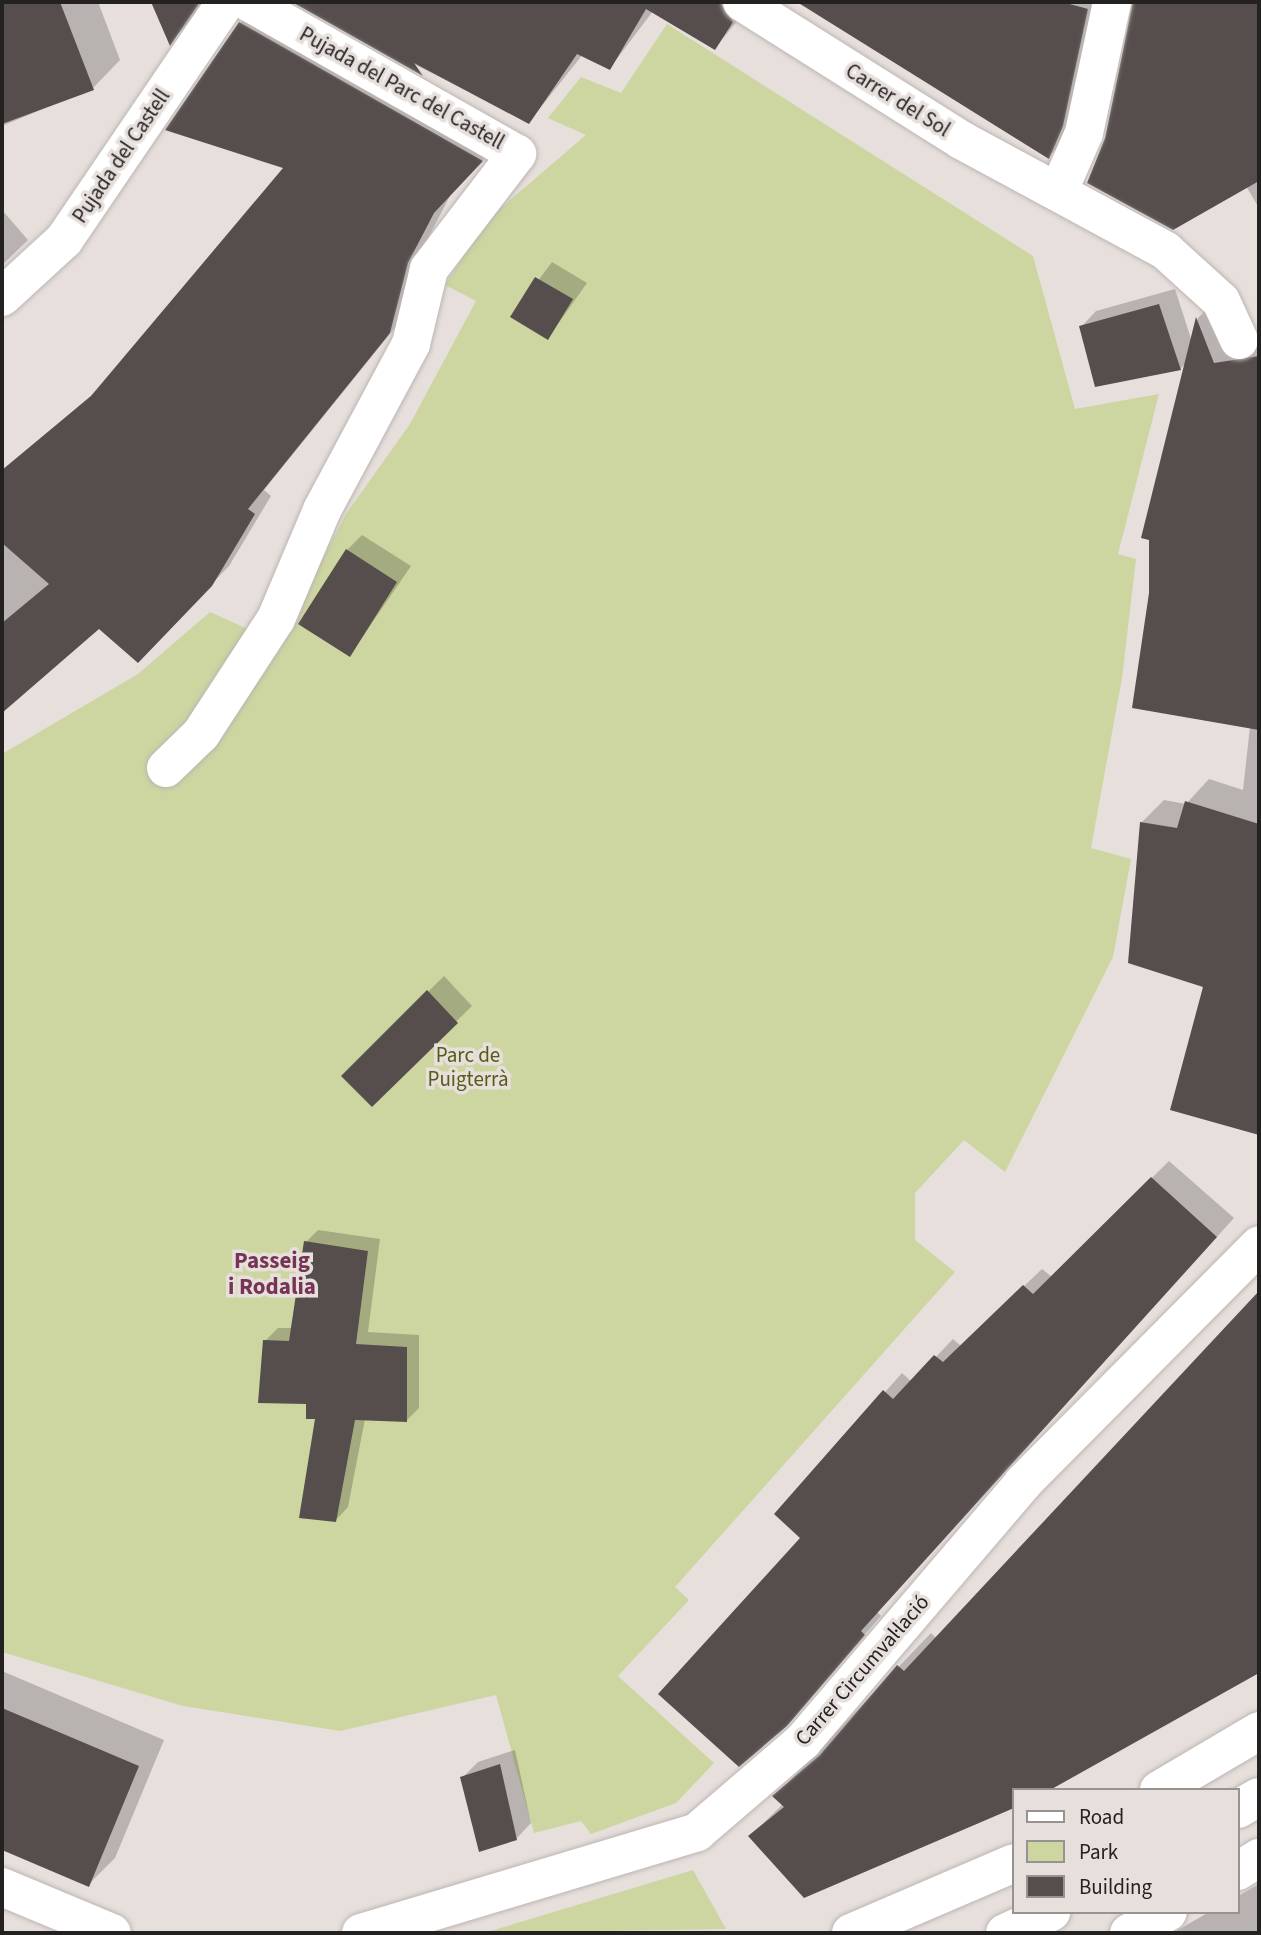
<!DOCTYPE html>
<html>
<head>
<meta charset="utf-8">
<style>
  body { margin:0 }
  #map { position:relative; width:1261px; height:1935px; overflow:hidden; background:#e6dfdc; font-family:"Source Sans 3",sans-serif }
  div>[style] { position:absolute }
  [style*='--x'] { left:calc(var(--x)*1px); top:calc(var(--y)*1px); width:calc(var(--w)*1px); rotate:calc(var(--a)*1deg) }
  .green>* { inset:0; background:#cdd6a1 }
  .shadow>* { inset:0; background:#0003 }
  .building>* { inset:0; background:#554e4d }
  .roads { filter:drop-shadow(0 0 2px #bcb5b2) drop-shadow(0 0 2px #bcb5b2) }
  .minor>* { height:38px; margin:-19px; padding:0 19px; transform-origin:19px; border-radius:19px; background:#fff }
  span { translate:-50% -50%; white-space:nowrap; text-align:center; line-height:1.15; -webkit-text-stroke:7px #e6dfdc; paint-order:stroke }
  .street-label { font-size:21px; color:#242221 }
  .park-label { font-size:21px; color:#555d14 }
  .neighbourhood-label { font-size:23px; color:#763454; font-weight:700 }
  .frame { position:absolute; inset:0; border:4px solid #242221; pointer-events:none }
  .legend { position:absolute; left:1012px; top:1788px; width:228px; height:126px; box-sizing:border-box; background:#e6dfdc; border:2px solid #989391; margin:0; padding:9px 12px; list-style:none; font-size:21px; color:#242221 }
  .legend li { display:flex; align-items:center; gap:14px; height:35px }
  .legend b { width:35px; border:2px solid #989391 }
</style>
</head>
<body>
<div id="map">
  <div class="green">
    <div style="clip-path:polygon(667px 24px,1033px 256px,1075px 409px,1159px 394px,1118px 554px,1136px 559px,1122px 678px,1091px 848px,1131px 859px,1113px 957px,1005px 1172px,964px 1140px,915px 1193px,915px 1240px,955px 1272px,675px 1587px,689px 1600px,618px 1676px,714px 1763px,676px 1803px,591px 1834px,581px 1821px,534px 1833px,496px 1695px,340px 1731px,183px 1706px,2px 1652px,2px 754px,138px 674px,210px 612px,279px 643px,346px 514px,410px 424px,476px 301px,445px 285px,488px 219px,586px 135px,548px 118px,581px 77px,621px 93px)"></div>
    <div style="clip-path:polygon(693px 1870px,726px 1929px,484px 1933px)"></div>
  </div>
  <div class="shadow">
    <div style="clip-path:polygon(2px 2px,98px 2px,120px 60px,93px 88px,2px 126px)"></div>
    <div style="clip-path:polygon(153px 2px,207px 2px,170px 43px)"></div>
    <div style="clip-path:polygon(291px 2px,753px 2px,715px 48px,653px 11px,610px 68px,583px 54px,529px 122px)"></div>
    <div style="clip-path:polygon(800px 2px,1108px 2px,1073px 133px,1048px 157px)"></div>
    <div style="clip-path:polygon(1132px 2px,1259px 2px,1259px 208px,1246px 186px,1107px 138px)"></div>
    <div style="clip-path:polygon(258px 6px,499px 143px,451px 194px,425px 244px,406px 314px,264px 490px,271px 496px,229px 566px,155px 643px,99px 626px,5px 708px,2px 472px,100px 388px,286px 167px,240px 23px)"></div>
    <div style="clip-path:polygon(2px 210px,28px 240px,2px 265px)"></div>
    <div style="clip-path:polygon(552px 262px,587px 283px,548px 338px,512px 316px)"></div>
    <div style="clip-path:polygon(1175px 289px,1192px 342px,1198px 318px,1219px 297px,1237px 342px,1259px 338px,1257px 1133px,1141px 823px,1164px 800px,1186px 804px,1209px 779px,1243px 790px,1250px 727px,1187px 362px,1180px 369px,1081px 327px,1096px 311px)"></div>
    <div style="clip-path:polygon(362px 535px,411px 566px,350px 655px,347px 550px)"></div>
    <div style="clip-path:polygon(444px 976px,472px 1006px,372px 1104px,343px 1076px)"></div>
    <div style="clip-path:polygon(1169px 1161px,1234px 1218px,877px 1612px,881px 1616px,786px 1724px,803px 1537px,777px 1514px,902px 1373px,912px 1382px,953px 1339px,961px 1346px,1042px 1269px,1052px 1277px)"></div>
    <div style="clip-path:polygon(318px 1230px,380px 1239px,368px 1332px,419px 1335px,419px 1408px,407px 1420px,365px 1419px,348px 1507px,336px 1520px,317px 1417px,265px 1341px,278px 1328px,293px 1328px,306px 1242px)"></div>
    <div style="clip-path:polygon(1259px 1294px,1259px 1669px,1046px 1790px,1014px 1790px,1014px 1806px,804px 1896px,750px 1836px,783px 1804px,775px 1796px,931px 1633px,936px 1638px)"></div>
    <div style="clip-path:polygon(2px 1671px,164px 1740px,115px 1858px,88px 1885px,2px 1848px)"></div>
    <div style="clip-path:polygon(515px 1750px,531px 1823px,516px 1839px,462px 1778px,478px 1762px)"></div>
    <div style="clip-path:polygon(1259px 1884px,1259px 1933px,1173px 1933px,1209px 1912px,1238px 1912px,1238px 1896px)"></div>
  </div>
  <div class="building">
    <div style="clip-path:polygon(2px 2px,60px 2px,94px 90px,2px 124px)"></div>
    <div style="clip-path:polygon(151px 2px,200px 2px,170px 46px)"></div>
    <div style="clip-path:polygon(292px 2px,720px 2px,733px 22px,715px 50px,646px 9px,610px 70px,577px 54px,529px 124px,414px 63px,423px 76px)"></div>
    <div style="clip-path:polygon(797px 2px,1062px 2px,1088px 9px,1063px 126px,1049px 159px)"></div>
    <div style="clip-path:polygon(1133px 2px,1259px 2px,1259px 181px,1173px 230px,1087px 183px,1105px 138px)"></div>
    <div style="clip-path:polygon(239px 22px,483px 161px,434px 213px,408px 263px,390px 333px,248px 509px,255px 514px,212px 586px,138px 663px,99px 629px,2px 713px,2px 623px,49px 584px,2px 543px,2px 470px,91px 396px,283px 168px,165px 130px)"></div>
    <div style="clip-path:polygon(535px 277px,573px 299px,548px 340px,510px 317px)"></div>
    <div style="clip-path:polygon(1159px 304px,1181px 370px,1095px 387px,1079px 326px)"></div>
    <div style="clip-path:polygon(1196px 317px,1214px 363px,1259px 356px,1259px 730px,1132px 708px,1149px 593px,1149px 540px,1141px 538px)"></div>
    <div style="clip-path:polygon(346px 549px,397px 582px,350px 657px,298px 624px)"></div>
    <div style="clip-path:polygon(1185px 801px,1259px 824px,1259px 1135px,1170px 1110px,1203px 987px,1128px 963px,1140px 822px,1177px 828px)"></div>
    <div style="clip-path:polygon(427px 990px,458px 1023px,372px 1107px,341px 1076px)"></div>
    <div style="clip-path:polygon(1151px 1177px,1217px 1237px,861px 1631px,865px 1635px,787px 1726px,739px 1767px,658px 1694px,800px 1538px,774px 1514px,883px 1390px,893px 1399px,934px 1355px,943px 1362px,1023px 1285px,1033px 1294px)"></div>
    <div style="clip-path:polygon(304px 1241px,368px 1251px,356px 1344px,407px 1347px,407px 1422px,355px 1420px,336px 1522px,299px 1518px,315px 1419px,306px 1419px,306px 1404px,258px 1403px,263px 1340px,289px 1341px)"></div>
    <div style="clip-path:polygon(1259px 1291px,1259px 1673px,1050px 1790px,1014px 1790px,1014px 1808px,804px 1898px,748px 1836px,784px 1807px,772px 1796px,820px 1755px,897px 1665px,904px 1671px)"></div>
    <div style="clip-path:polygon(2px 1708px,139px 1766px,89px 1887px,2px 1850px)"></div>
    <div style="clip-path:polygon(500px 1764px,517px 1840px,479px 1852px,460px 1777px)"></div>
  </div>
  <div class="roads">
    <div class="minor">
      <div style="--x:742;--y:2;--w:259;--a:32.2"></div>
      <div style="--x:961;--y:140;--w:233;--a:28.4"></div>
      <div style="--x:1166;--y:251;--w:74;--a:42.3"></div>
      <div style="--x:1221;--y:301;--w:43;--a:65.2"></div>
      <div style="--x:1059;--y:190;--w:62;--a:-66.3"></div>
      <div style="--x:1084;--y:133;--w:134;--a:-77.9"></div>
      <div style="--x:2;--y:297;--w:84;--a:-42.6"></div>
      <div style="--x:64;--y:240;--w:288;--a:-55.8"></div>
      <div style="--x:166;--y:768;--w:49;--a:-44.2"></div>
      <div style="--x:201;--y:734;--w:137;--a:-56.9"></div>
      <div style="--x:276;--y:619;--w:118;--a:-67.1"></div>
      <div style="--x:322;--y:510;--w:188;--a:-61.8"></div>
      <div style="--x:411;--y:344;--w:77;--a:-76.5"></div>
      <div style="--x:429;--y:269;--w:145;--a:-52.6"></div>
      <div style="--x:517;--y:154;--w:309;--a:-150.5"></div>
      <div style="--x:1159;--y:1790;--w:116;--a:-30.5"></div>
      <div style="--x:1238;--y:1809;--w:24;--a:-30"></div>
      <div style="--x:1238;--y:1871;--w:25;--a:-32"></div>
      <div style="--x:2;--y:1887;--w:119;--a:22.7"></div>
      <div style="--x:361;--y:1933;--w:351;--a:-16.7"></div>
      <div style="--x:697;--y:1832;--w:140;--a:-40.6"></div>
      <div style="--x:803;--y:1741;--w:339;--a:-49.5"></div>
      <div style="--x:1023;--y:1483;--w:335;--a:-45.2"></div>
      <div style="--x:851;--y:1933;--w:177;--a:-23.2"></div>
      <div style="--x:1005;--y:1933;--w:51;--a:-24.5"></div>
      <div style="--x:1129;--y:1933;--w:44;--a:-28.3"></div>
    </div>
  </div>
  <div class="street-label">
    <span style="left:402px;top:88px;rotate:29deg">Pujada del Parc del Castell</span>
    <span style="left:898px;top:100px;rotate:32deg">Carrer del Sol</span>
    <span style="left:121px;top:156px;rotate:-56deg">Pujada del Castell</span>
    <span style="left:862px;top:1670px;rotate:-49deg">Carrer Circumval·lació</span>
  </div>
  <div class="park-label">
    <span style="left:468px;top:1067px">Parc de<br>Puigterrà</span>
  </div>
  <div class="neighbourhood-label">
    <span style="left:272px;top:1274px">Passeig<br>i Rodalia</span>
  </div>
  <div class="frame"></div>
  <ul class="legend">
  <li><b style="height:9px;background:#fff"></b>Road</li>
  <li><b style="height:19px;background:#cdd6a1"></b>Park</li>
  <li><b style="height:19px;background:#554e4d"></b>Building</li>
  </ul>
</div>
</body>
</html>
